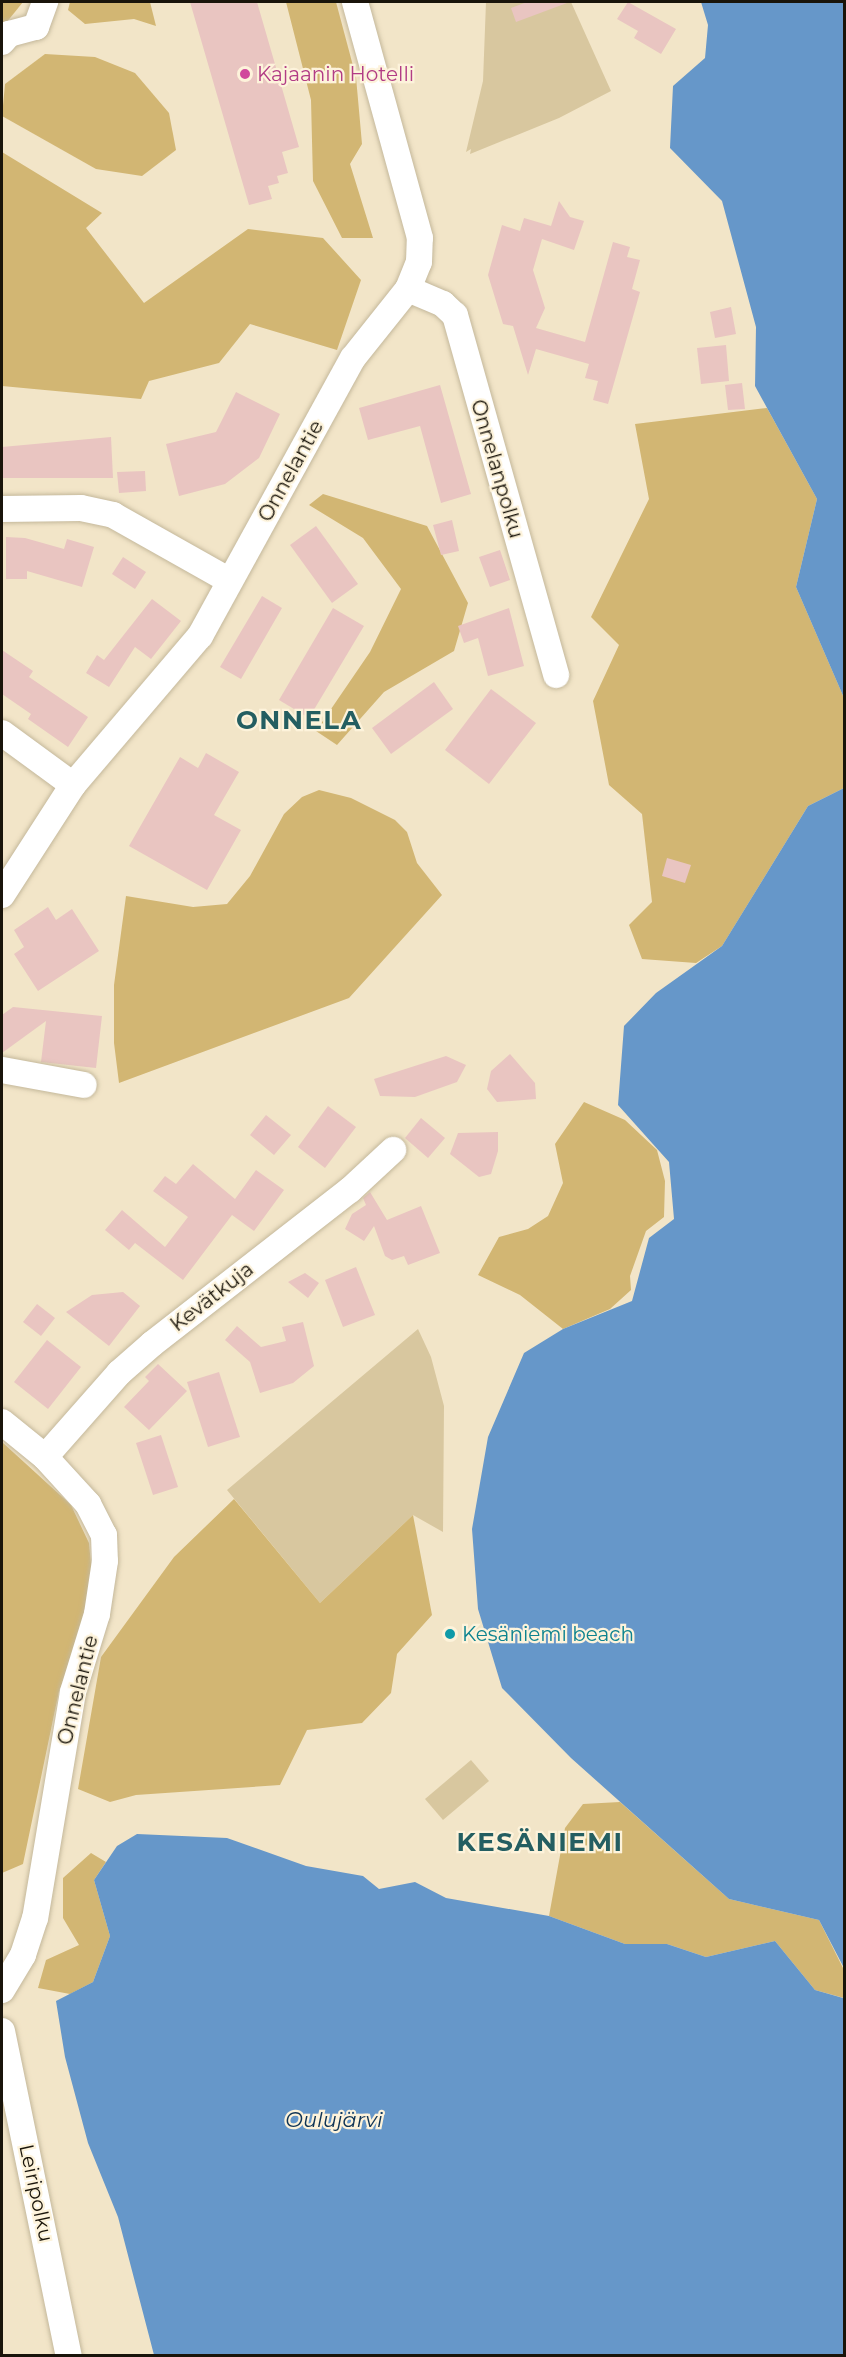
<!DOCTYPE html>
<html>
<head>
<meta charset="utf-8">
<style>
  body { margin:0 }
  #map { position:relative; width:846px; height:2357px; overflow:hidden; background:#f2e5c8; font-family:Montserrat,sans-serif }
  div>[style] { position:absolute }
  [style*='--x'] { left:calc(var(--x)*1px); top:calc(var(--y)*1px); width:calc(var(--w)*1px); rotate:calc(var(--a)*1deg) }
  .green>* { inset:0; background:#d8c79f }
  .forest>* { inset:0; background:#d2b673 }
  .water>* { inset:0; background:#6697c9 }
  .building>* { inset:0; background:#e9c5c1 }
  .roads { filter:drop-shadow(0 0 2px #c4b89b) drop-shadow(0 0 2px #c4b89b) }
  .minor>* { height:26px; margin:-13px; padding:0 13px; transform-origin:13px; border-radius:13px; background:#fff }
  .dots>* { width:16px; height:16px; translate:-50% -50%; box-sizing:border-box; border:3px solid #fdf3db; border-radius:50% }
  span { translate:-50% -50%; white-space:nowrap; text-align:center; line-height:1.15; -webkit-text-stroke:4.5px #fdf3db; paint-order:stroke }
  .hotel-label { font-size:20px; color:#b23c85 }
  .left { translate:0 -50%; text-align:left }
  .street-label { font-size:20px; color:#19140a }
  .culture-label { font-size:20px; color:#0d838f }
  .water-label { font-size:21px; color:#0e3355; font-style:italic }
  .district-label { font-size:26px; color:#245e61; font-weight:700; letter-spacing:1.5px }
  .frame { position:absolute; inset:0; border:3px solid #19140a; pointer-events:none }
</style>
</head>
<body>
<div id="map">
  <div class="green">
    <div style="clip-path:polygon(486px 2px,571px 2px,611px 91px,559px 118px,470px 154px,471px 149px,466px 152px,483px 81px)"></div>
    <div style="clip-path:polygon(418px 1329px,431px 1357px,444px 1406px,443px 1532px,413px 1515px,320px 1603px,227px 1490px)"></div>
    <div style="clip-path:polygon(471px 1760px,489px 1781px,443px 1820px,425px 1799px)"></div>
  </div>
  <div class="forest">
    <div style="clip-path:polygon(2px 2px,23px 2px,2px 28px)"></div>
    <div style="clip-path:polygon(70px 2px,150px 2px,156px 26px,134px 19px,85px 24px,68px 10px)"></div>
    <div style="clip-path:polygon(286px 2px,336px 2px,356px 77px,362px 144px,350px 164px,373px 238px,342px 238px,313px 181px,311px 100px)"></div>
    <div style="clip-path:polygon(45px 54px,95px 57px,135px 73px,169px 113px,176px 150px,142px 176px,96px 169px,2px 116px,5px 84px)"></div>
    <div style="clip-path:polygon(2px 152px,102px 213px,86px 228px,144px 303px,248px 229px,323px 238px,361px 280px,337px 350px,250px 324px,219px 363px,149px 381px,141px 399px,2px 386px)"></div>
    <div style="clip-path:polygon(767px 408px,817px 499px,796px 587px,844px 698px,844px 788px,808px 806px,722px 946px,696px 963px,642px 959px,629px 925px,652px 902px,642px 814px,609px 785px,593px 701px,619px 645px,591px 617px,649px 499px,635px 424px)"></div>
    <div style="clip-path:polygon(323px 494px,427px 526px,468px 603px,454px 651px,384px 692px,337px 745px,316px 731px,370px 652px,401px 589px,363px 538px,309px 505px)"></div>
    <div style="clip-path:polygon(319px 790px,351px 798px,395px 820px,407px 832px,417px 863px,442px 895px,349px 998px,119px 1083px,114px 1043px,114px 985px,126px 896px,193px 907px,227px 904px,250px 876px,284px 814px,302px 797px)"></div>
    <div style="clip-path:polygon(584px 1102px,625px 1120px,657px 1150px,665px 1181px,664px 1217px,646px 1231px,630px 1276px,631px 1290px,610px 1309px,563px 1329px,520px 1295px,478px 1275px,499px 1237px,528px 1229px,548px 1216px,563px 1183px,555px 1144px)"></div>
    <div style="clip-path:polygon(2px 1442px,71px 1505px,89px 1543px,92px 1575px,81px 1635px,59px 1691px,23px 1864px,2px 1873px)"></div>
    <div style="clip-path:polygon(234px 1499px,320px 1603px,413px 1515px,432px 1615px,397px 1654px,391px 1693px,362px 1723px,307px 1730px,280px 1785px,136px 1795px,110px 1802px,78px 1789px,101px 1657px,174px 1557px)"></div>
    <div style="clip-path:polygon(620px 1802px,729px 1899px,819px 1920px,844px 1970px,844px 1998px,815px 1990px,775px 1941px,706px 1957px,667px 1944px,625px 1944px,549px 1916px,565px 1828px,583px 1804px)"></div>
    <div style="clip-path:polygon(91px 1853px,106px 1862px,94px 1880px,110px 1936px,93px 1982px,70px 1994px,38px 1988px,46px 1960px,79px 1945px,63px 1918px,63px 1878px)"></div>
  </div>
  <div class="water">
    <div style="clip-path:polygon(701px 2px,844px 2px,844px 698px,796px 587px,817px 499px,755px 386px,756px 327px,722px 201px,670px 148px,673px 86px,705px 58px,708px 25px)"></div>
    <div style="clip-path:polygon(844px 788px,844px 1968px,819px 1920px,729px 1899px,571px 1758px,502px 1688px,478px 1609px,472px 1529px,488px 1437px,524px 1353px,563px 1329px,632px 1301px,649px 1238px,674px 1219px,669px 1162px,618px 1105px,624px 1026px,656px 993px,722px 946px,808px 806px)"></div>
    <div style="clip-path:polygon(137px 1834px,227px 1838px,306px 1866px,363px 1876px,379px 1889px,415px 1882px,446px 1898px,549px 1916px,625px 1944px,667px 1944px,706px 1957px,775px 1941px,815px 1990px,843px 1998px,844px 1993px,844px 2355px,154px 2355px,118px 2217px,88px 2143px,65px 2057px,56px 2001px,93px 1982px,110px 1936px,94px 1880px,117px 1846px)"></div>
  </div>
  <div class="building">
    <div style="clip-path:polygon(190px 2px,257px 2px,299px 147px,282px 152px,288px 173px,277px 176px,279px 183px,268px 186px,272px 199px,249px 205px)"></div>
    <div style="clip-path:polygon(527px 2px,567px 2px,567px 3px,516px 22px,511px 8px)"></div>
    <div style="clip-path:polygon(628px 2px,676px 29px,661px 54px,634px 38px,638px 31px,617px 19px)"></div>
    <div style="clip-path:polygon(559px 201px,570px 217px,584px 221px,574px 250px,542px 239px,533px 270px,545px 308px,536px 328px,585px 342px,613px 242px,630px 247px,627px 257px,640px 260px,632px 289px,640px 292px,608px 404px,593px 400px,598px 381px,585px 378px,589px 364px,536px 349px,528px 375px,513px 326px,503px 324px,488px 275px,502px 225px,520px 231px,524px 218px,551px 226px)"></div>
    <div style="clip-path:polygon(731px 307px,736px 334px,715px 338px,710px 312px)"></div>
    <div style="clip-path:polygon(726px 345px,729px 381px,701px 384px,697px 348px)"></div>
    <div style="clip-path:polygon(742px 383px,745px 409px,728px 410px,725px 385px)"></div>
    <div style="clip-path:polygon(440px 385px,471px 494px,441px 503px,420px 426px,368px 440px,359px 408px)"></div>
    <div style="clip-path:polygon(236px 392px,280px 414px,259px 458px,225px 484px,179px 496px,166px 444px,216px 432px)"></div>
    <div style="clip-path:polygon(111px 437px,113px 478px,2px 478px,2px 447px)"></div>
    <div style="clip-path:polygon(145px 471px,146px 491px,119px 493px,117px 472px)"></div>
    <div style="clip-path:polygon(452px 520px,459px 551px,441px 555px,433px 525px)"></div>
    <div style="clip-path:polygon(316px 526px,358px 584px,332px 603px,290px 545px)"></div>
    <div style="clip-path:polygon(6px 537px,25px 538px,64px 549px,67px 539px,94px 547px,82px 587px,27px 571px,27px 579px,6px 579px)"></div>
    <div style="clip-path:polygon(500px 550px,510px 580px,490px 587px,479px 557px)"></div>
    <div style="clip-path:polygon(123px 557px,146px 572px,135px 589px,112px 574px)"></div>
    <div style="clip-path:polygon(262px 596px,282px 608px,241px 679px,220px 667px)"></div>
    <div style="clip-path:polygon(152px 599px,181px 621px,151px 659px,135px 647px,109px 687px,86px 673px,97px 655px,104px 660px)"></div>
    <div style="clip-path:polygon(333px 608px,364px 626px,309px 718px,279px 700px)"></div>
    <div style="clip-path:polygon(509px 608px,524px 666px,488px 676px,478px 638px,464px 643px,458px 626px)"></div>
    <div style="clip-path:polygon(2px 650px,33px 671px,29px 677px,88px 717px,68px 747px,28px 719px,31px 714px,2px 694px)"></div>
    <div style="clip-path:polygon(434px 682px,453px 709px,391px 754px,372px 728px)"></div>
    <div style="clip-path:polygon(491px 689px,536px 723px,489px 784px,445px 750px)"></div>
    <div style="clip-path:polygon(206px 753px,239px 772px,214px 815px,241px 830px,207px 890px,129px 846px,180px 757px,198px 768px)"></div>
    <div style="clip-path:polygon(667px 858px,691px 865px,685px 883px,662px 876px)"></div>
    <div style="clip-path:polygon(48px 907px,56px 920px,72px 909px,99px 951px,38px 991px,14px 954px,24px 947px,14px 930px)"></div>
    <div style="clip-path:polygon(13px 1007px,102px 1016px,96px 1068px,41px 1062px,46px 1021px,2px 1053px,2px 1015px)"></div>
    <div style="clip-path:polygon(510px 1054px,535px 1083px,536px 1099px,497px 1102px,487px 1089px,491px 1071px)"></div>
    <div style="clip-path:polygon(446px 1056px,466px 1065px,457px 1082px,415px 1097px,380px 1096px,374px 1079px)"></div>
    <div style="clip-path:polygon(328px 1106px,356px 1127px,325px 1168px,298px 1147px)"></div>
    <div style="clip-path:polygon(266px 1115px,291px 1135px,274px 1155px,250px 1135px)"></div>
    <div style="clip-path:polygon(421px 1118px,445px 1138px,428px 1158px,405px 1138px)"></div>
    <div style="clip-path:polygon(498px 1132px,498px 1151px,491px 1174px,479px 1177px,450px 1154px,458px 1133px)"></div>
    <div style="clip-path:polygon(193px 1164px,235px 1199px,256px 1170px,284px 1190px,254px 1231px,232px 1215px,183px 1280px,135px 1243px,129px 1250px,105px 1230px,122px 1210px,165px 1247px,188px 1217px,153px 1191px,165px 1176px,176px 1184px)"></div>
    <div style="clip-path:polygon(370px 1192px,387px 1220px,421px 1206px,440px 1253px,408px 1265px,404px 1256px,392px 1260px,385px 1256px,374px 1226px,364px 1241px,345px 1229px,352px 1214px,366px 1205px,363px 1198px)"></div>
    <div style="clip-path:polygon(356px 1267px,375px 1315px,343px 1327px,325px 1280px)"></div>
    <div style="clip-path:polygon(305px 1273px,319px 1283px,308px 1298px,288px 1282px)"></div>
    <div style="clip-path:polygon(123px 1292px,140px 1306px,109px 1346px,66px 1312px,92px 1295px)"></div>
    <div style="clip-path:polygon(37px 1304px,55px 1318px,41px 1336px,23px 1322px)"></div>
    <div style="clip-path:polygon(303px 1322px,314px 1366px,293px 1383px,260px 1393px,250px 1362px,225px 1340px,237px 1326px,261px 1347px,286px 1341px,282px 1327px)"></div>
    <div style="clip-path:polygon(47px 1340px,81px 1367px,48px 1409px,14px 1382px)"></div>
    <div style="clip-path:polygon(158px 1364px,187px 1391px,149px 1430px,124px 1407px,149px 1381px,145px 1377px)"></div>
    <div style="clip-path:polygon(219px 1372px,240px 1437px,208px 1447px,187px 1382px)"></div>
    <div style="clip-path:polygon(161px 1435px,178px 1487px,153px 1495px,136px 1443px)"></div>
  </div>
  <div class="roads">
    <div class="minor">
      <div style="--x:2;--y:42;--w:11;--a:-49"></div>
      <div style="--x:9;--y:34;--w:28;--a:-15"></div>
      <div style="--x:36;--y:27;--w:27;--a:-70"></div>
      <div style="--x:408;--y:289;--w:38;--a:23"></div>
      <div style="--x:443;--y:304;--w:16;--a:43"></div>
      <div style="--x:455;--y:315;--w:374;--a:74.3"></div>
      <div style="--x:2;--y:509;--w:79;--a:-0.7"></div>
      <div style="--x:81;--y:508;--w:33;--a:12"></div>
      <div style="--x:113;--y:515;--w:134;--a:29.4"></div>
      <div style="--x:2;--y:733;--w:88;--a:36.2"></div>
      <div style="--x:2;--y:895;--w:131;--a:-57.2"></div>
      <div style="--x:73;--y:785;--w:196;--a:-49.6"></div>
      <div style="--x:200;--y:636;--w:317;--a:-61.2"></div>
      <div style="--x:353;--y:358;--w:88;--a:-51.4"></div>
      <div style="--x:408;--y:289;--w:29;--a:-68"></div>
      <div style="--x:419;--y:262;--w:24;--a:-88"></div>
      <div style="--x:420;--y:238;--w:245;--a:-105.4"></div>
      <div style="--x:2;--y:1070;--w:83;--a:10.4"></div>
      <div style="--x:2;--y:1422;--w:55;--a:39.1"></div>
      <div style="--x:45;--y:1457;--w:64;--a:47.5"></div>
      <div style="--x:88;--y:1504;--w:35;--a:63"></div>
      <div style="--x:104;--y:1535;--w:26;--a:88"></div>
      <div style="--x:105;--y:1561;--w:54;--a:98.6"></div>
      <div style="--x:97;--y:1614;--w:82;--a:107.1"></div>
      <div style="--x:73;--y:1692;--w:229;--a:99.5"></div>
      <div style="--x:35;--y:1918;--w:39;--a:108"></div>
      <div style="--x:23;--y:1955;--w:41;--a:121"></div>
      <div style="--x:45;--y:1457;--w:112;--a:-48.6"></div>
      <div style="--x:119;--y:1373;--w:44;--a:-41.3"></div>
      <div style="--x:152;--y:1344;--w:251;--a:-37.9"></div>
      <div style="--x:350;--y:1190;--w:59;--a:-42.9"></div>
      <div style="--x:2;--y:2031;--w:332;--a:78.4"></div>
    </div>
  </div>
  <div class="dots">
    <div style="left:245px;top:74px;background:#d1479c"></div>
    <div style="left:450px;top:1634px;background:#0f9aa8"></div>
  </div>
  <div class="hotel-label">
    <span class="left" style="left:257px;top:74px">Kajaanin Hotelli</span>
  </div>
  <div class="street-label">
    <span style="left:497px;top:469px;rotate:74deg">Onnelanpolku</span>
    <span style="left:291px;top:471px;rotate:-61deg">Onnelantie</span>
    <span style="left:212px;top:1297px;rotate:-38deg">Kevätkuja</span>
    <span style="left:78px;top:1690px;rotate:-76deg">Onnelantie</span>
    <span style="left:36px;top:2193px;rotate:78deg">Leiripolku</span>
  </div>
  <div class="culture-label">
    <span class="left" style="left:462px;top:1634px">Kesäniemi beach</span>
  </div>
  <div class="water-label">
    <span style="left:334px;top:2120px">Oulujärvi</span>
  </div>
  <div class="district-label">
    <span style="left:299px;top:721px">ONNELA</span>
    <span style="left:540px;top:1843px">KESÄNIEMI</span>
  </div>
  <div class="frame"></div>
</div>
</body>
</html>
